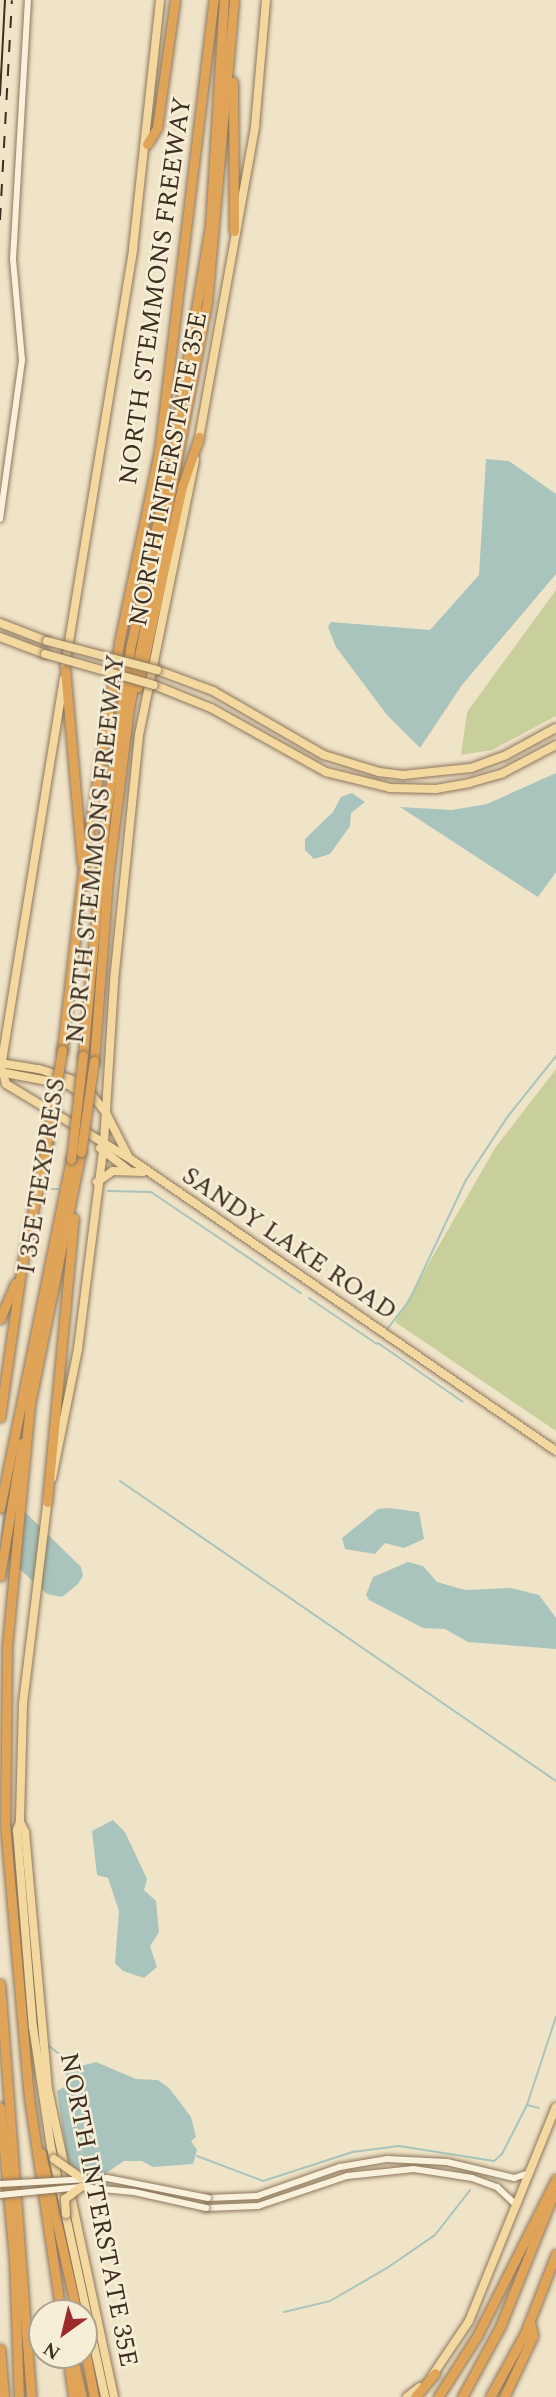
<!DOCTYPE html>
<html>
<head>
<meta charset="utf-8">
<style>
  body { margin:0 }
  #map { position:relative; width:556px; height:2397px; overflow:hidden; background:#f0e4c8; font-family:Spectral,serif }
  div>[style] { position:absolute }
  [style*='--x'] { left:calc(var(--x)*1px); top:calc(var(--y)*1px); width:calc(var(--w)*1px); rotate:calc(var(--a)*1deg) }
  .green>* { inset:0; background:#c9cf9b }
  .water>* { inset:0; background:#a9c4bc }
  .stream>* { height:2px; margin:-1px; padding:0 1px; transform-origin:1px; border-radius:1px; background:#a9c4bc }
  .roads { filter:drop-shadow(0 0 2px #8d765c) drop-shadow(0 0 2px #8d765c) }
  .minor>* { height:6px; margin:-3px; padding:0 3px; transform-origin:3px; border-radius:3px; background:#faf1dc }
  .major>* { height:8px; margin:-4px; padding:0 4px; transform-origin:4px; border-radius:4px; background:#f3d9a0 }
  .highway>* { height:9px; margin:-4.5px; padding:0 4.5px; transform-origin:4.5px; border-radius:4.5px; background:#e0a458 }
  .tram>* { height:2px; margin:-1px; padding:0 1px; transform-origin:1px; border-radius:1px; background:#3d2e20 }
  .rail>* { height:2px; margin-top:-1px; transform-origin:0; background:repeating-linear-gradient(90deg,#3d2e20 0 12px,transparent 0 24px) }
  .bridges { filter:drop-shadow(0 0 2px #8d765c) drop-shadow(0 0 2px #8d765c) }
  .minor-bridge>* { height:6px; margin:-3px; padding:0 3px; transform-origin:3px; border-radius:3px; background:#faf1dc }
  .major-bridge>* { height:8px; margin:-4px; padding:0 4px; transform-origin:4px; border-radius:4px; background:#f3d9a0 }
  .highway-bridge>* { height:9px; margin:-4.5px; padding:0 4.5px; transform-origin:4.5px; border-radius:4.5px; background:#e0a458 }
  span { translate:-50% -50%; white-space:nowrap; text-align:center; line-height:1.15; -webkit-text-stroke:5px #f7eed8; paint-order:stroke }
  .street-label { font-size:26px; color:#3d2e20 }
  .north { position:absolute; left:28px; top:2299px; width:70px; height:70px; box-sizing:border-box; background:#f7eed8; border:2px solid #ada18e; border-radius:50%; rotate:214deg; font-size:19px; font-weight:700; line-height:28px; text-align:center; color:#3d2e20 }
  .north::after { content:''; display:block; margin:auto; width:24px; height:32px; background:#9e2a2b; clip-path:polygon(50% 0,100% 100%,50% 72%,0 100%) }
</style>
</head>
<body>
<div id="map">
  <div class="green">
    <div style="clip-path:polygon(556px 590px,556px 716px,492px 750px,461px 755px,467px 712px)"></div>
    <div style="clip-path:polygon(556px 1069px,556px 1431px,395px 1322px,495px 1148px)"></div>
  </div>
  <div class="water">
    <div style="clip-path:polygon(486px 459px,509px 461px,556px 494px,556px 574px,462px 685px,420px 748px,387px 715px,336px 647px,328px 627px,331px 622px,430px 630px,479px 575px)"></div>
    <div style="clip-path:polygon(556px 773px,556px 872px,538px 897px,400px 807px,452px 810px,487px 804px)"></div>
    <div style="clip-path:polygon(352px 793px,365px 802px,351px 813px,350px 826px,330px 854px,314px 859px,305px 850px,305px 839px,333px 812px,341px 797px)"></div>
    <div style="clip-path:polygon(9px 1503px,21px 1508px,81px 1567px,83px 1576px,78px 1584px,62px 1597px,47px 1594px,0 1551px,3px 1509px)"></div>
    <div style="clip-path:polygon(389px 1508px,419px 1512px,424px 1539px,404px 1548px,385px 1543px,375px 1554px,345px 1549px,342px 1538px,378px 1509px)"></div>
    <div style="clip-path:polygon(408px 1562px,423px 1566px,437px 1582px,465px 1590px,511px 1588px,539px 1595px,556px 1618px,556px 1649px,468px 1642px,445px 1629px,423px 1628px,369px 1600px,366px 1595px,373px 1577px)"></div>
    <div style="clip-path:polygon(113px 1820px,125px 1832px,147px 1879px,144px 1890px,156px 1901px,159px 1932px,150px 1946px,157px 1967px,144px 1978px,123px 1971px,115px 1963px,119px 1911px,108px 1878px,97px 1875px,92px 1831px)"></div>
    <div style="clip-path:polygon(96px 2062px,136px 2079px,158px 2080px,169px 2088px,191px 2117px,196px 2137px,191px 2141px,197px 2150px,193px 2164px,153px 2167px,142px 2161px,124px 2161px,100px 2177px,70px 2176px,57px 2091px,66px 2086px,66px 2070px)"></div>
  </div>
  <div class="stream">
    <div style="--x:52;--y:1189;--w:6;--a:0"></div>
    <div style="--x:108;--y:1191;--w:43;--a:1.3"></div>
    <div style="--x:151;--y:1192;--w:181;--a:34"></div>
    <div style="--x:309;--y:1298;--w:82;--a:34.1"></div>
    <div style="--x:388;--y:1328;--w:34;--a:-52"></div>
    <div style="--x:409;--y:1301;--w:134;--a:-64.8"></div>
    <div style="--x:466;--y:1180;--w:77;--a:-56.7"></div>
    <div style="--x:508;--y:1116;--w:77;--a:-51.3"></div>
    <div style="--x:378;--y:1343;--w:103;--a:34.8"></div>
    <div style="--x:120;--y:1481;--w:529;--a:34.53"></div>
    <div style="--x:49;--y:2046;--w:36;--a:38"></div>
    <div style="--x:527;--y:2105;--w:93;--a:-71.8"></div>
    <div style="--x:197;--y:2156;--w:71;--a:20.7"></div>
    <div style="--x:263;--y:2181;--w:95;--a:-17.9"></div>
    <div style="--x:353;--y:2152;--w:46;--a:-7.4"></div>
    <div style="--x:399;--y:2146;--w:96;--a:9"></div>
    <div style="--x:494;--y:2161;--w:11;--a:-41"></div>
    <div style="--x:502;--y:2154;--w:55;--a:-63"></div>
    <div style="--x:527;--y:2105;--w:12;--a:14"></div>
    <div style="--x:284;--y:2312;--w:47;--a:-13.4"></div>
    <div style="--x:330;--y:2301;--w:66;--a:-30.1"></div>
    <div style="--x:387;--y:2268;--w:58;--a:-34.5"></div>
    <div style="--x:435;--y:2235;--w:57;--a:-52.1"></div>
  </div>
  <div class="roads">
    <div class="minor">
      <div style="--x:0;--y:519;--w:161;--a:-82.1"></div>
      <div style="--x:22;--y:360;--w:101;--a:-95.1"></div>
      <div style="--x:13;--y:259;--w:259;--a:-86.7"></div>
      <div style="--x:208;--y:2198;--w:49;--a:-2.3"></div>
      <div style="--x:257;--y:2196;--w:88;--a:-19.3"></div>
      <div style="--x:340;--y:2167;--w:48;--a:-9.7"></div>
      <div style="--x:387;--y:2159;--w:60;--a:2.9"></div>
      <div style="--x:447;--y:2162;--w:69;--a:13.4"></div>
      <div style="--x:514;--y:2178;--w:16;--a:-18"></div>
      <div style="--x:206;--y:2208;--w:52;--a:-2.2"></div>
      <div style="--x:258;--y:2206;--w:94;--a:-18.6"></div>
      <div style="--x:347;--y:2176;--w:67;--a:-6"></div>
      <div style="--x:414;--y:2169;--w:59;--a:8.8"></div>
      <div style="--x:472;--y:2178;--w:27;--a:20"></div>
      <div style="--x:497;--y:2187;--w:26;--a:43"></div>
    </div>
    <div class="major">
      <div style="--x:198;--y:444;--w:323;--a:-79.8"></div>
      <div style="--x:255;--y:126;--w:126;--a:-85"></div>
      <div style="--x:0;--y:623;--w:50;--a:21"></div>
      <div style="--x:0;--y:637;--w:48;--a:20.7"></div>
      <div style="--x:65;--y:666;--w:423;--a:-80.7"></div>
      <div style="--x:133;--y:249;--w:250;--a:-83.8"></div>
      <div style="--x:157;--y:670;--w:60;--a:20.6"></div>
      <div style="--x:213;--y:691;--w:128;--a:30"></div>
      <div style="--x:324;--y:755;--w:58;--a:17.2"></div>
      <div style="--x:379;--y:772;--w:24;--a:7"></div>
      <div style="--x:403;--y:775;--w:68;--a:-5.9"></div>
      <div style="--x:471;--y:768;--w:37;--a:-20"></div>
      <div style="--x:506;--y:755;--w:57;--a:-28.4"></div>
      <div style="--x:154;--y:685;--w:61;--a:22"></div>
      <div style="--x:211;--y:708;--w:132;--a:29.1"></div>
      <div style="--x:326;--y:772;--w:66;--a:14"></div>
      <div style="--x:390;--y:788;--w:46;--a:1.2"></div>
      <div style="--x:436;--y:789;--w:34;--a:-10"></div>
      <div style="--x:469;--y:783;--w:35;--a:-16"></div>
      <div style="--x:503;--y:773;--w:60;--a:-27.8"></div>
      <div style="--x:0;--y:1063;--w:39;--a:9"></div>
      <div style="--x:39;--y:1069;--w:45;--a:18"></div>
      <div style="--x:82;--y:1083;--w:38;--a:51"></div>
      <div style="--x:106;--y:1113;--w:48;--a:62.9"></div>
      <div style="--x:0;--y:1072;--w:70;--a:10.7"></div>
      <div style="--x:69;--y:1085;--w:17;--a:36"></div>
      <div style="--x:3;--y:1072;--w:12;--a:76"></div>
      <div style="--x:6;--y:1084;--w:147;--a:31.1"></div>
      <div style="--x:132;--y:1160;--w:514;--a:34.46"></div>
      <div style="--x:0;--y:1073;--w:399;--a:-80.8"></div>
      <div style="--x:100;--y:1148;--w:36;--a:38"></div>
      <div style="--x:97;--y:1182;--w:19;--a:-35"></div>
      <div style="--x:113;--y:1171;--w:30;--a:2"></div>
      <div style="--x:52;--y:1478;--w:132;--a:-78.6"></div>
      <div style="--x:78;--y:1349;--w:209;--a:-82.8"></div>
      <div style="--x:104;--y:1142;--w:161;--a:-86.4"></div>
      <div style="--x:114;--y:981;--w:247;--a:-84.2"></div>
      <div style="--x:139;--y:735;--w:281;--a:-78.5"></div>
      <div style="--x:48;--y:1497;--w:209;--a:96.9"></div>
      <div style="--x:23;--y:1704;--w:118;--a:91.5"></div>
      <div style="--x:20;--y:1822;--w:11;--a:63"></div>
      <div style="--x:25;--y:1832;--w:258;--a:84.9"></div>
      <div style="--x:48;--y:2089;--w:315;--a:77.9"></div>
      <div style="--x:20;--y:1822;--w:9;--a:111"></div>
      <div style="--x:17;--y:1830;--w:198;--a:85.4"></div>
      <div style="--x:33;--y:2027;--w:121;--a:81.5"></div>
      <div style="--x:51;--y:2147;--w:256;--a:77.8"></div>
      <div style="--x:432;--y:2376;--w:66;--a:-56.1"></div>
      <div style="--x:469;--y:2321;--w:231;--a:-67.9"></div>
      <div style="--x:407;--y:2397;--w:16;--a:-38"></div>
    </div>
    <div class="highway">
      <div style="--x:233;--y:82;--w:149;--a:89.6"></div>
      <div style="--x:147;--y:144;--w:19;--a:-58"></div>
      <div style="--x:157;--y:128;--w:129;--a:-82"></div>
      <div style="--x:65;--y:669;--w:195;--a:85"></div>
      <div style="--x:138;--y:687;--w:205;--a:-77.6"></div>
      <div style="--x:182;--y:487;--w:53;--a:-71.2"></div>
      <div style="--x:62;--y:1050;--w:180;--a:-83.3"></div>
      <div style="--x:83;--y:871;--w:231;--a:-81"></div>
      <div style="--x:119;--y:643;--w:195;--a:-78.2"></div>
      <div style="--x:159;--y:452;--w:455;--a:-83.1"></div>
      <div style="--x:83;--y:1056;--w:236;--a:-84.7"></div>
      <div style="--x:105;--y:821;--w:174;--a:-81.7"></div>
      <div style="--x:130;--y:649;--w:194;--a:-77.8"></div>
      <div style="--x:171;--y:459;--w:236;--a:-80.5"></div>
      <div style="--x:210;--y:226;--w:226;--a:-86.5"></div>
      <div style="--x:94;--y:1061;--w:184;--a:-85.6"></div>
      <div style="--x:108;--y:878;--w:171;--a:-83"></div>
      <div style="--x:129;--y:708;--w:413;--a:-79.1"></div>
      <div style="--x:207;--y:302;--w:303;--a:-84.9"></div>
      <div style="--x:0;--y:1319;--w:39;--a:-67"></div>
      <div style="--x:30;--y:1403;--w:244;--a:95.4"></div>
      <div style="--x:7;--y:1646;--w:178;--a:90.6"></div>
      <div style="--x:5;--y:1824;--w:274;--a:85"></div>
      <div style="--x:29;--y:2097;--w:218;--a:81.6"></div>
      <div style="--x:29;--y:1409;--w:262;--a:-78.6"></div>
      <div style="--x:0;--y:1417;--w:154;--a:-81.8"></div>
      <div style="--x:22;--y:1265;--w:125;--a:-78.4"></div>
      <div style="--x:47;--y:1502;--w:285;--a:-84.6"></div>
      <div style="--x:0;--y:1508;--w:356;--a:-78.5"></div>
      <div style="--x:0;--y:1576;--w:135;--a:-80.6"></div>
      <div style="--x:0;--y:1984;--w:414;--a:85.7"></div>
      <div style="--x:0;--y:2107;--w:151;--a:84.7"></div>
      <div style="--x:14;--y:2257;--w:140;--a:88"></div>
      <div style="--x:41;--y:2153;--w:164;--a:77.3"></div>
      <div style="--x:84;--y:2345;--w:53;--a:79.1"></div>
      <div style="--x:0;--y:2349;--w:48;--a:85.2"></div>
      <div style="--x:72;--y:2355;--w:43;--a:76.6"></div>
      <div style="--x:69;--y:2367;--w:30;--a:82"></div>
      <div style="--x:415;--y:2397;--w:31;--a:-50"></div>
      <div style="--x:438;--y:2397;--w:72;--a:-57.4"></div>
      <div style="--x:477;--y:2336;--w:176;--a:-63.3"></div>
      <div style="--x:462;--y:2397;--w:80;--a:-61.5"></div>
      <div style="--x:500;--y:2327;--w:142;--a:-68.1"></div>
      <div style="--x:490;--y:2397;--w:73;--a:-61.3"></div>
      <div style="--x:525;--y:2333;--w:85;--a:-68.6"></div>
      <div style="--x:504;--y:2397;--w:68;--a:-64.6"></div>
      <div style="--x:533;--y:2336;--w:14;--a:-102"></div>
    </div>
  </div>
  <div class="tram">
    <div style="--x:0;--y:95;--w:95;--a:-87"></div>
  </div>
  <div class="rail">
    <div style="--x:0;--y:220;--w:220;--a:-86.9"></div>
  </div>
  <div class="bridges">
    <div class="minor-bridge">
      <div style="--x:0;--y:2184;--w:107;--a:-3.2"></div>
      <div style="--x:107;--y:2178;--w:103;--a:11.2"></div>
      <div style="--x:0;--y:2195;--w:81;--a:-5.6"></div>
      <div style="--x:81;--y:2187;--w:53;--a:5.4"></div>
      <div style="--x:134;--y:2192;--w:74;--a:12.5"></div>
    </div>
    <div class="major-bridge">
      <div style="--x:47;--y:641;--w:114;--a:14.8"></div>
      <div style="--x:45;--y:654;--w:113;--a:15.9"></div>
      <div style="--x:54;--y:2159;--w:32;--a:35"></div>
      <div style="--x:66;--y:2214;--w:15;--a:-94"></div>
      <div style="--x:65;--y:2199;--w:20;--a:-37"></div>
    </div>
    <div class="highway-bridge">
      <div style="--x:47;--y:1143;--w:94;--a:-80.8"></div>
      <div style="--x:81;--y:1152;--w:92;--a:-81.9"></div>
      <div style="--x:71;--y:1159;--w:104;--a:-83.4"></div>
    </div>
  </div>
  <div class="street-label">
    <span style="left:156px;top:291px;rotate:-82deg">NORTH STEMMONS FREEWAY</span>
    <span style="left:169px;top:469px;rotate:-79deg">NORTH INTERSTATE 35E</span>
    <span style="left:96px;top:849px;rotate:-84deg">NORTH STEMMONS FREEWAY</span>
    <span style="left:42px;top:1176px;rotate:-81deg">I 35E TEXPRESS</span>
    <span style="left:289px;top:1244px;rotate:34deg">SANDY LAKE ROAD</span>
    <span style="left:98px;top:2210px;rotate:79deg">NORTH INTERSTATE 35E</span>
  </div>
  <div class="north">N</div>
</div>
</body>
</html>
